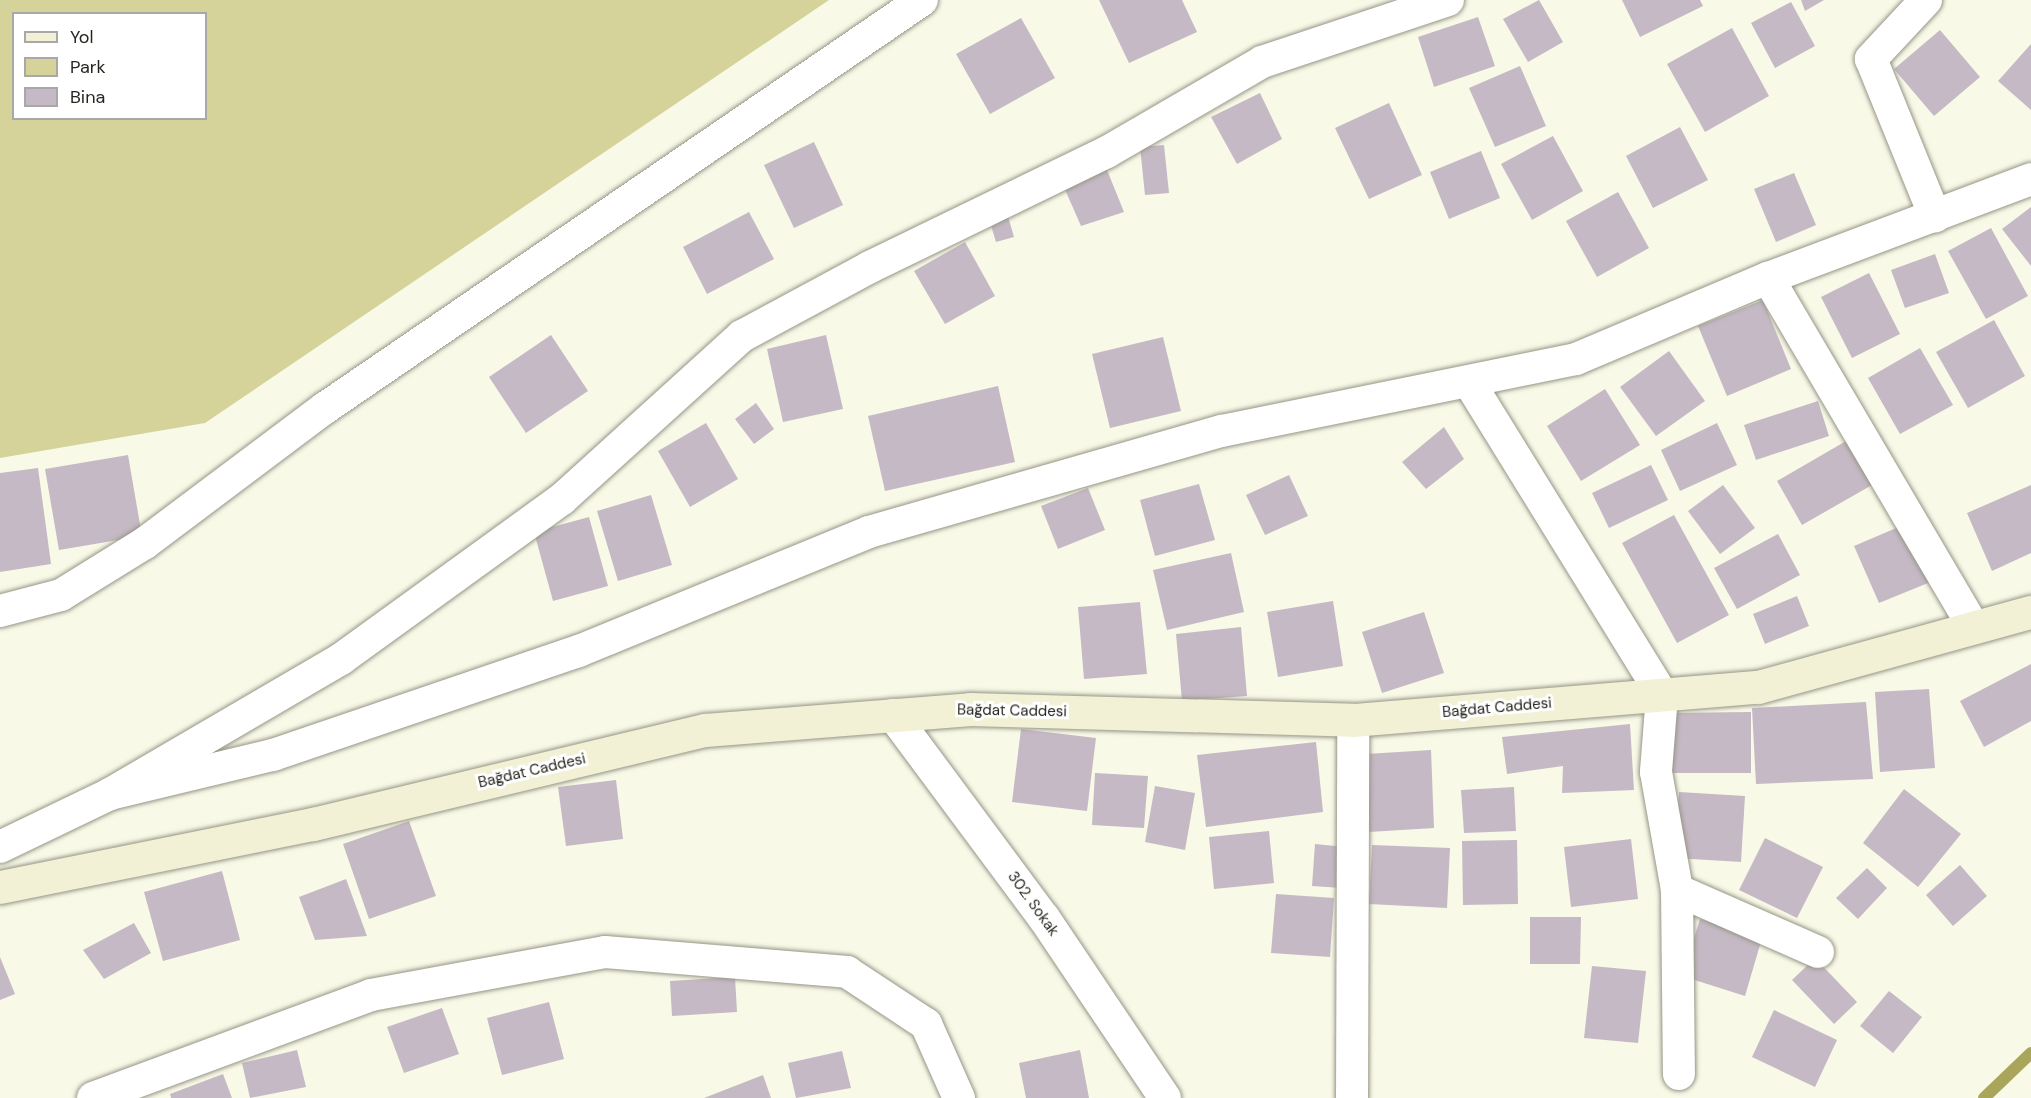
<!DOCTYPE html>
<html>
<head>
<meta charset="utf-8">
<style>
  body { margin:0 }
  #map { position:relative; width:2031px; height:1098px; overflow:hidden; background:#f9f9e8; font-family:"DM Sans",sans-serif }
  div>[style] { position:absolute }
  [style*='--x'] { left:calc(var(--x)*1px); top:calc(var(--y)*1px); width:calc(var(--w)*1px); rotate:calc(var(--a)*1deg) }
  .green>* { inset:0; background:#d5d39a }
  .stream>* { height:12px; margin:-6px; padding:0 6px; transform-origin:6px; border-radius:6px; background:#a9a55a }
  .building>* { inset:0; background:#c5b9c5 }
  .roads { filter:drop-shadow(0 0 2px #969586) drop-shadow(0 0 2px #969586) }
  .minor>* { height:32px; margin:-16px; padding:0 16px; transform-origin:16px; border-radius:16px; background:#fff }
  .secondary>* { height:33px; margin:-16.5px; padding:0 16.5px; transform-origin:16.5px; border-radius:16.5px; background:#f2f1d5 }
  span { translate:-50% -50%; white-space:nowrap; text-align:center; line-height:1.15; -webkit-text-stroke:6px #fff; paint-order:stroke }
  .street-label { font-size:15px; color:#262620 }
  .legend { position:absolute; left:12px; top:12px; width:195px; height:108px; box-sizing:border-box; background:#fff; border:2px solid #a8a8a6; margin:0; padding:8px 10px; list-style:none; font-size:18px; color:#262620 }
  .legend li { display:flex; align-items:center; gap:12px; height:30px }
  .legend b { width:30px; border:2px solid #a8a8a6 }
</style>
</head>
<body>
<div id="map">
  <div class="green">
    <div style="clip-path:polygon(evenodd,0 0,829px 0,205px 423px,0 458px,0 0,14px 14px,206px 14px,206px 118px,14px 118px,14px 14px)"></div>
  </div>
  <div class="stream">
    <div style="--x:1984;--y:1098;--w:65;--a:-43.8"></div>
  </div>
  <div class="building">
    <div style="clip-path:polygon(1099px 0,1182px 0,1197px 32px,1129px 63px)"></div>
    <div style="clip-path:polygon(1539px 0,1563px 42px,1528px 62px,1503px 19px)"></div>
    <div style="clip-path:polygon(1622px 0,1700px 0,1703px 6px,1640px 37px)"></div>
    <div style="clip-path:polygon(1801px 0,1824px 0,1805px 11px)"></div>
    <div style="clip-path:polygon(1791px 2px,1815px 46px,1775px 68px,1751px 23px)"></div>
    <div style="clip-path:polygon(1478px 17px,1495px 66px,1434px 87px,1418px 37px)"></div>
    <div style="clip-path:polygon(1021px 18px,1055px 78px,990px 114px,956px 54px)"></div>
    <div style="clip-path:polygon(1732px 28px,1769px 96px,1705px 132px,1667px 64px)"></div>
    <div style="clip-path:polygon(1940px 30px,1980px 77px,1934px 116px,1894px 69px)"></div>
    <div style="clip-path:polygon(2031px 44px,2031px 110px,1998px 81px)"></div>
    <div style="clip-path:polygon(1520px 66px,1546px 126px,1495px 147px,1469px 88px)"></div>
    <div style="clip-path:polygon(1260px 93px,1282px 139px,1237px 164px,1211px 117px)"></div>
    <div style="clip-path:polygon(1389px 103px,1422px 175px,1369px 199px,1335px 128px)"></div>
    <div style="clip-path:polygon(1680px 127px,1708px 180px,1653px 208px,1626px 156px)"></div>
    <div style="clip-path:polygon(1553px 136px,1583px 191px,1532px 220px,1501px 164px)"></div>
    <div style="clip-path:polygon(814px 142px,843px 205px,794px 228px,764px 165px)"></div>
    <div style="clip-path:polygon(1164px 145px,1169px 193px,1145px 195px,1140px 147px)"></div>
    <div style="clip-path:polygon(1481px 151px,1500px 198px,1449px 219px,1430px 172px)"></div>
    <div style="clip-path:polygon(1105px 165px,1124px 212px,1081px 226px,1063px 185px)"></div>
    <div style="clip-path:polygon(1794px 173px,1816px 225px,1776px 242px,1754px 189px)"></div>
    <div style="clip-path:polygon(1618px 192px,1649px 248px,1597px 277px,1566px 221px)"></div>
    <div style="clip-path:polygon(2031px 207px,2031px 266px,2002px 229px)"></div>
    <div style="clip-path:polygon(749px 212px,774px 259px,707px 294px,683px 247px)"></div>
    <div style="clip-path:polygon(1007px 213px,1014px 237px,996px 242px,989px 219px)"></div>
    <div style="clip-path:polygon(1991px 228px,2028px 296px,1986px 319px,1948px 251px)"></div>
    <div style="clip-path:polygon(965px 242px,995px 296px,945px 324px,914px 271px)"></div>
    <div style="clip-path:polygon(1935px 254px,1949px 293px,1905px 308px,1891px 270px)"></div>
    <div style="clip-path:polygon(1869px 273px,1900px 334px,1852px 358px,1821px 297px)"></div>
    <div style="clip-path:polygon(1763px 300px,1791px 369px,1727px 396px,1698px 326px)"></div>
    <div style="clip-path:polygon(1994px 320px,2025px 376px,1968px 408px,1936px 352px)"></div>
    <div style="clip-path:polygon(551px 335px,588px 391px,526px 433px,489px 377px)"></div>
    <div style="clip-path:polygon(826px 335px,843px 409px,783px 422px,767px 349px)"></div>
    <div style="clip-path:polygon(1163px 337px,1181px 411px,1110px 428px,1092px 354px)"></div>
    <div style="clip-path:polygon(1920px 348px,1953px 405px,1900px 434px,1868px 378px)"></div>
    <div style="clip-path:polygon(1669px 351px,1705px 401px,1656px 436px,1620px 387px)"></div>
    <div style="clip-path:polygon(998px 386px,1015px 462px,885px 491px,868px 416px)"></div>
    <div style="clip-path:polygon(1605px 389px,1640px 445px,1581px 481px,1547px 426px)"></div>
    <div style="clip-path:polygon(1818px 401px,1829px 436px,1756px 460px,1744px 425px)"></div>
    <div style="clip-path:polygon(756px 403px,774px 429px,754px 444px,735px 419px)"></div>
    <div style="clip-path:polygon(706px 423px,738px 479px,690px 507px,658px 451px)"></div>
    <div style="clip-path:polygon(1717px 423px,1737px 465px,1680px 491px,1661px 450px)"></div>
    <div style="clip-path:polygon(1444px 427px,1464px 459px,1426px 489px,1402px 462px)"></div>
    <div style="clip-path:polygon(1846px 441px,1872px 485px,1802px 525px,1777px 481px)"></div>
    <div style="clip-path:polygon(128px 455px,142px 536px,59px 550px,45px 469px)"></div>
    <div style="clip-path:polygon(1651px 465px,1668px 500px,1609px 528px,1592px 493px)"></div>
    <div style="clip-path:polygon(38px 468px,51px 564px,0 572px,0 473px)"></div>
    <div style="clip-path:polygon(1289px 475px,1308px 516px,1265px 535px,1246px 495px)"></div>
    <div style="clip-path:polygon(1199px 484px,1215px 540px,1155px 556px,1140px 500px)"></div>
    <div style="clip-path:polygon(1723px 485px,1755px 528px,1720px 554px,1688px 511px)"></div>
    <div style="clip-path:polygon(2031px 485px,2031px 553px,1992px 571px,1967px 513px)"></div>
    <div style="clip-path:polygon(1088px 488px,1105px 530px,1058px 549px,1041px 506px)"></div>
    <div style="clip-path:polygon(651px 495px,672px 565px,618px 581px,597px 511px)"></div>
    <div style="clip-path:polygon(1674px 515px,1729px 615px,1677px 643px,1622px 543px)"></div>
    <div style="clip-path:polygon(589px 517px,608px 586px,553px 601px,534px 532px)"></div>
    <div style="clip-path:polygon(1908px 523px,1933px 581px,1879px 603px,1854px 546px)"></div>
    <div style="clip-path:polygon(1778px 534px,1800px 575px,1737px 609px,1714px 568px)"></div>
    <div style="clip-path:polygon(1231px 553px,1244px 612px,1167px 630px,1153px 570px)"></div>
    <div style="clip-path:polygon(1797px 596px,1809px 626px,1765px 644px,1753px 614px)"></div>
    <div style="clip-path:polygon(1333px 601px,1343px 666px,1278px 677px,1267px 612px)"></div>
    <div style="clip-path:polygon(1140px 602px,1147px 674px,1084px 679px,1078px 607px)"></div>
    <div style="clip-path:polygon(1424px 612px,1444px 673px,1382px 693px,1362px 632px)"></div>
    <div style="clip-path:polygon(1241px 627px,1247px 696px,1182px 701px,1176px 634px)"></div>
    <div style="clip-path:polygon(2031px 664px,2031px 721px,1984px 747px,1960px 701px)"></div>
    <div style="clip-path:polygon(1929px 689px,1935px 768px,1880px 772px,1875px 692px)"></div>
    <div style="clip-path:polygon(1866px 702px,1873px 779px,1756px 784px,1752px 708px)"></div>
    <div style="clip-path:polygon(1751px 712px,1751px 773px,1667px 773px,1667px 713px)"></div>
    <div style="clip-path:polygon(1630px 724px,1634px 790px,1562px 793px,1563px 766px,1507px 774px,1502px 737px)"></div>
    <div style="clip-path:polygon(1021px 729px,1096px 738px,1087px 811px,1012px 802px)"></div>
    <div style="clip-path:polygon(1316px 742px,1323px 812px,1206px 827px,1197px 755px)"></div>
    <div style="clip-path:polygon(1431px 750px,1434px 828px,1369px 832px,1366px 754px)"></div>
    <div style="clip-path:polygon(1095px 773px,1148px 776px,1144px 828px,1092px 825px)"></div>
    <div style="clip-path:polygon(616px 780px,623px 839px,566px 846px,558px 787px)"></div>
    <div style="clip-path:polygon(1155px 786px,1195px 793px,1185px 850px,1145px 842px)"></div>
    <div style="clip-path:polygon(1514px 787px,1516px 831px,1464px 833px,1461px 790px)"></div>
    <div style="clip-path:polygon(1904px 789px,1961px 834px,1918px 887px,1863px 843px)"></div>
    <div style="clip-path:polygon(1679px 792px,1745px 796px,1741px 862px,1675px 858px)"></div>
    <div style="clip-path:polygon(409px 821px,436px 896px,369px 919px,343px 844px)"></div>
    <div style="clip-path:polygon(1269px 831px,1274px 883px,1214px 889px,1209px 837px)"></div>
    <div style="clip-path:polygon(1765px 838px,1823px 867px,1797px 918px,1739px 890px)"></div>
    <div style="clip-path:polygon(1631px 839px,1638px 899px,1571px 907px,1564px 847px)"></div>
    <div style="clip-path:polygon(1517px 840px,1518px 904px,1463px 905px,1462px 841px)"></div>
    <div style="clip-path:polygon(1315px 844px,1346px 847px,1342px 888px,1312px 886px)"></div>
    <div style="clip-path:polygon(1372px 845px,1450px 848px,1447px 908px,1369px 904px)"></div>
    <div style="clip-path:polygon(1960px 865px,1987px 896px,1953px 926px,1926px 895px)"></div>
    <div style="clip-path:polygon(1867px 868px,1887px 888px,1858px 919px,1836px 898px)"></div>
    <div style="clip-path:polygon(222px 871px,240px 940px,163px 961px,144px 892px)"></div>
    <div style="clip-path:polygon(346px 879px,367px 936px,315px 940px,299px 897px)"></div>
    <div style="clip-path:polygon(1276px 894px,1334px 898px,1330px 957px,1271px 953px)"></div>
    <div style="clip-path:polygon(1530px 917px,1581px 917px,1580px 964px,1530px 964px)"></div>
    <div style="clip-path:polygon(1700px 919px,1762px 938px,1745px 996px,1682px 976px)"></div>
    <div style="clip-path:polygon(134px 923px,151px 953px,104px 979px,83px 950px)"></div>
    <div style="clip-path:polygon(0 957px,15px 994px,0 1000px)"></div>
    <div style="clip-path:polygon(1815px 958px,1857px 1002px,1834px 1024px,1792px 980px)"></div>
    <div style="clip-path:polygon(1592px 966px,1646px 971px,1638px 1043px,1584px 1038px)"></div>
    <div style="clip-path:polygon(735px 977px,737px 1012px,672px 1016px,670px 981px)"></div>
    <div style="clip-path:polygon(1889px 991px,1922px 1017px,1893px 1053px,1860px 1026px)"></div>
    <div style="clip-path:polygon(549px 1002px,564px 1059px,502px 1075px,487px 1018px)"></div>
    <div style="clip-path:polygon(442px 1008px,459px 1054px,404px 1073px,387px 1027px)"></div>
    <div style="clip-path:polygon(1774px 1010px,1837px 1040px,1815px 1087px,1752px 1057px)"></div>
    <div style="clip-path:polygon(297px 1050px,306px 1087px,250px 1098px,242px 1063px)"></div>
    <div style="clip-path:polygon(1080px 1050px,1089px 1098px,1026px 1098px,1019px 1063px)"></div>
    <div style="clip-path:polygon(842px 1051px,851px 1088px,796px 1098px,788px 1063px)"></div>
    <div style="clip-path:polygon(223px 1074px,232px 1098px,171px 1098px,170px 1094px)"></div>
    <div style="clip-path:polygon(763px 1075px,771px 1098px,704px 1098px)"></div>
  </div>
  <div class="roads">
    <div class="minor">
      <div style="--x:1926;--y:0;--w:81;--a:133"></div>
      <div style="--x:1871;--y:59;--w:170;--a:67.9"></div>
      <div style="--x:1768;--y:278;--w:406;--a:59.5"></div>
      <div style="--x:1469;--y:382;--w:368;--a:58.3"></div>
      <div style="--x:1662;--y:695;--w:77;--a:94.5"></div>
      <div style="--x:1656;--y:772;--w:120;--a:79.9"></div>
      <div style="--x:1677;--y:890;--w:184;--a:89.4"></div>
      <div style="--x:0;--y:611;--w:63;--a:-14.7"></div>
      <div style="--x:61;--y:595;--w:99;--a:-31.8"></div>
      <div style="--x:145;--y:543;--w:225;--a:-36.9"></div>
      <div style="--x:325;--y:408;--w:723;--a:-34.35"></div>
      <div style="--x:893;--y:715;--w:253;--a:53.4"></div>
      <div style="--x:1044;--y:918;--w:217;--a:56.1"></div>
      <div style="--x:110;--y:794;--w:168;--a:-13.5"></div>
      <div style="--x:273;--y:755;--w:323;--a:-18.8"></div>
      <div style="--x:579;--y:651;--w:313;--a:-22.3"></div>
      <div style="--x:869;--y:532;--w:367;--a:-16"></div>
      <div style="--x:1222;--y:431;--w:361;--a:-11.5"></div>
      <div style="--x:1576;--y:359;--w:208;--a:-22.9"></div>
      <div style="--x:1768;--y:278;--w:281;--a:-20.6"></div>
      <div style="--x:0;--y:847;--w:122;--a:-25.7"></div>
      <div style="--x:110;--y:794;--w:268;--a:-30.3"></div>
      <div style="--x:341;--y:659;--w:273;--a:-35.9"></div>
      <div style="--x:562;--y:499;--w:243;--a:-42.2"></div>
      <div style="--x:742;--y:336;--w:145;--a:-28.3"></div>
      <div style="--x:870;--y:267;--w:263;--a:-25.9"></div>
      <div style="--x:1107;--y:152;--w:179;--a:-30.1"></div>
      <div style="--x:1262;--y:62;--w:196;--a:-18.4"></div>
      <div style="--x:1677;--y:890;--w:154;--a:23.7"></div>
      <div style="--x:93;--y:1098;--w:296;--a:-20.3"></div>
      <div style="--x:371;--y:995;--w:238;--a:-10.4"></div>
      <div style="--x:605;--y:952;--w:243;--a:4.7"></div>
      <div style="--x:847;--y:972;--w:95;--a:33.4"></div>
      <div style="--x:926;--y:1024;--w:81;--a:66"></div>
      <div style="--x:1352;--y:1098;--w:378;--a:-89.8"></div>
    </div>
    <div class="secondary">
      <div style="--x:0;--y:887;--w:319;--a:-11.4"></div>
      <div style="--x:313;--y:824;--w:403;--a:-13.5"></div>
      <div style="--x:705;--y:730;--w:266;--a:-4.5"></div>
      <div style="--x:970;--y:709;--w:383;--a:1.6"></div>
      <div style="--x:1353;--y:720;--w:406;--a:-4.7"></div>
      <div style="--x:1758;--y:687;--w:283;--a:-15.4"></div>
    </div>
  </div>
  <div class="street-label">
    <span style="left:1497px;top:708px;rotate:-5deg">Bağdat Caddesi</span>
    <span style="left:1012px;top:711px;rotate:1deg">Bağdat Caddesi</span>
    <span style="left:532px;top:771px;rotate:-13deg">Bağdat Caddesi</span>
    <span style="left:1033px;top:904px;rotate:54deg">302. Sokak</span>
  </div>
  <ul class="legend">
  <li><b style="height:8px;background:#f2f1d5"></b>Yol</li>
  <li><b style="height:16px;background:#d5d39a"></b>Park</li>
  <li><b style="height:16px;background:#c5b9c5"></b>Bina</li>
  </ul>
</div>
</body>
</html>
